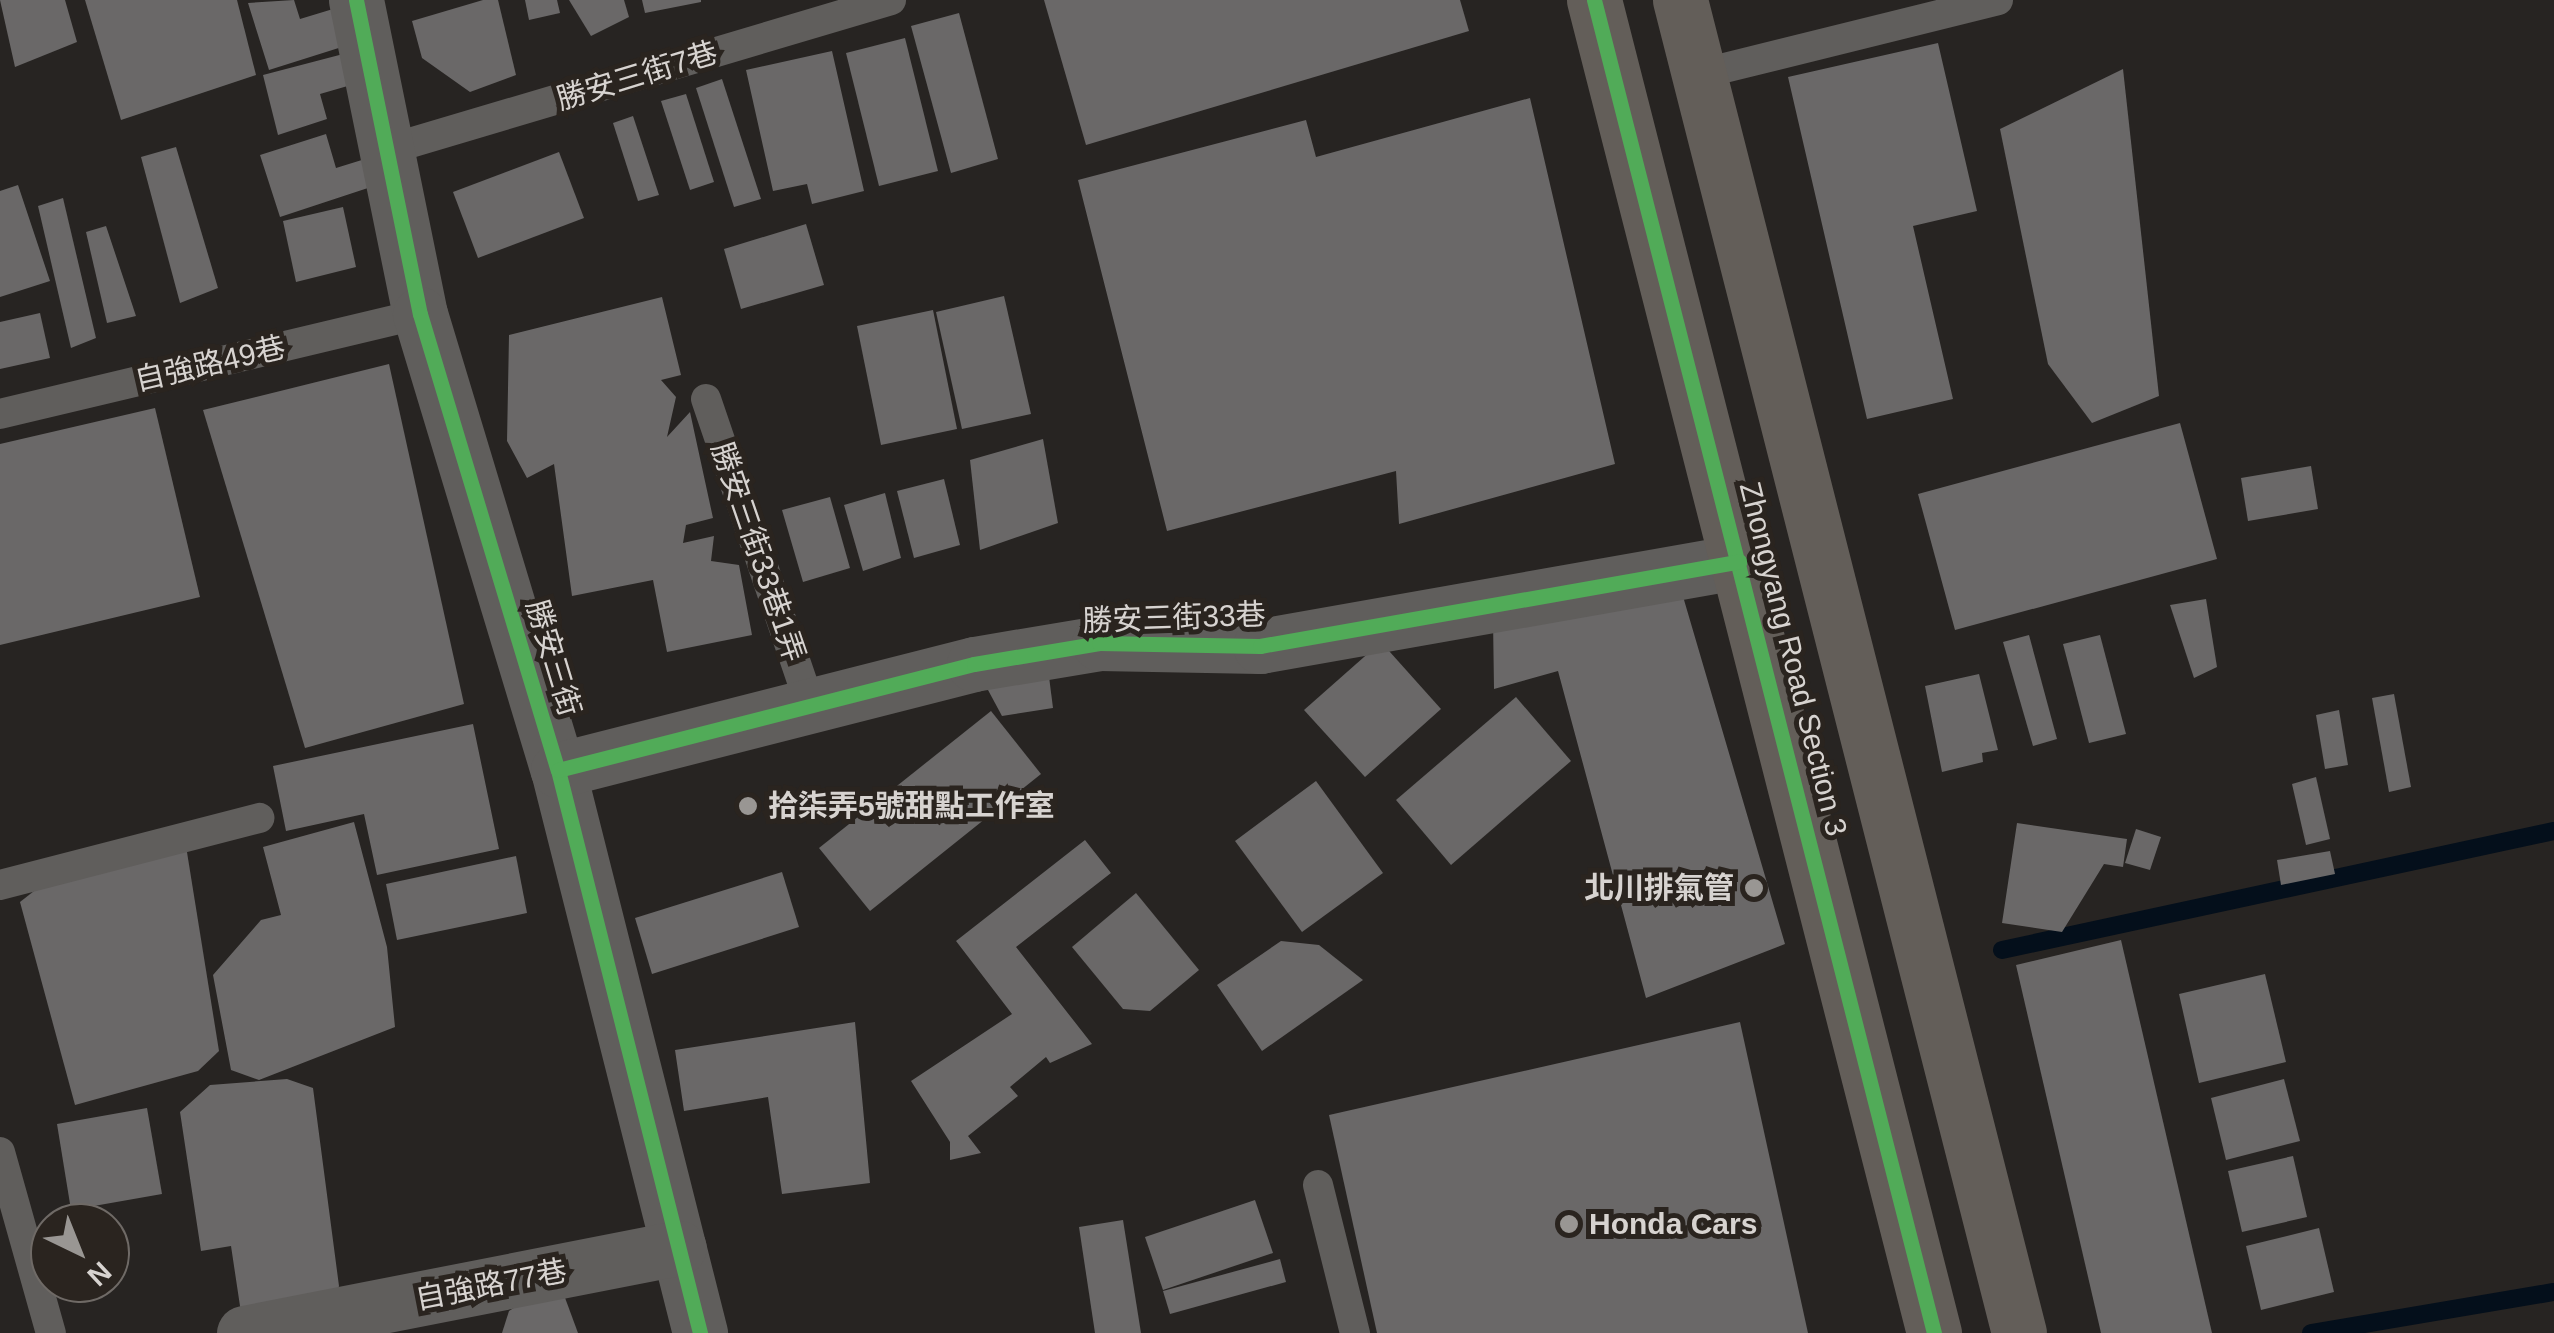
<!DOCTYPE html>
<html>
<head>
<meta charset="utf-8">
<style>
  body { margin:0 }
  #map { position:relative; width:2554px; height:1333px; overflow:hidden; background:#272422; font-family:Arial,"Noto Sans TC",sans-serif }
  div>[style] { position:absolute }
  [style*='--x'] { left:calc(var(--x)*1px); top:calc(var(--y)*1px); width:calc(var(--w)*1px); rotate:calc(var(--a)*1deg) }
  .stream>* { height:18px; margin:-9px; padding:0 9px; transform-origin:9px; border-radius:9px; background:#040f1b }
  .building>* { inset:0; background:#6a6868 }
  .lane>* { height:30px; margin:-15px; padding:0 15px; transform-origin:15px; border-radius:15px; background:#605e5c }
  .street>* { height:55px; margin:-27.5px; padding:0 27.5px; transform-origin:27.5px; border-radius:27.5px; background:#605e5c }
  .secondary>* { height:55px; margin:-27.5px; padding:0 27.5px; transform-origin:27.5px; border-radius:27.5px; background:#635e59 }
  .cycleway>* { height:15px; margin:-7.5px; padding:0 7.5px; transform-origin:7.5px; border-radius:7.5px; background:#51ab58 }
  .dots>* { width:28px; height:28px; translate:-50% -50%; box-sizing:border-box; border:5px solid #2a241f; border-radius:50% }
  span { translate:-50% -50%; white-space:nowrap; text-align:center; line-height:1.15; -webkit-text-stroke:10px #2a241f; paint-order:stroke }
  .street-label { font-size:30px; color:#d7d3d0 }
  .poi-label { font-size:30px; color:#d7d3d0; font-weight:700 }
  .left { translate:0 -50%; text-align:left }
  .right { translate:-100% -50%; text-align:right }
  .north { position:absolute; left:30px; top:1203px; width:100px; height:100px; box-sizing:border-box; background:#2a241f; border:2px solid #6f6a66; border-radius:50%; rotate:137deg; font-size:28px; font-weight:700; line-height:40px; text-align:center; color:#d7d3d0 }
  .north::after { content:''; display:block; margin:auto; width:35px; height:45px; background:#999693; clip-path:polygon(50% 0,100% 100%,50% 72%,0 100%) }
</style>
</head>
<body>
<div id="map">
  <div class="stream">
    <div style="--x:2002;--y:950;--w:565;--a:-12.17"></div>
    <div style="--x:2311;--y:1333;--w:246;--a:-9.6"></div>
  </div>
  <div class="building">
    <div style="clip-path:polygon(0 0,65px 0,77px 42px,15px 67px)"></div>
    <div style="clip-path:polygon(85px 0,237px 0,256px 75px,121px 120px)"></div>
    <div style="clip-path:polygon(294px 0,300px 19px,333px 9px,345px 46px,269px 70px,248px 3px)"></div>
    <div style="clip-path:polygon(483px 0,498px 0,516px 75px,470px 92px,422px 58px,412px 21px)"></div>
    <div style="clip-path:polygon(525px 0,557px 0,560px 13px,529px 20px)"></div>
    <div style="clip-path:polygon(569px 0,624px 0,629px 17px,591px 36px)"></div>
    <div style="clip-path:polygon(642px 0,701px 0,701px 2px,645px 13px)"></div>
    <div style="clip-path:polygon(1044px 0,1460px 0,1469px 31px,1086px 145px)"></div>
    <div style="clip-path:polygon(959px 13px,998px 159px,951px 173px,911px 26px)"></div>
    <div style="clip-path:polygon(905px 38px,938px 171px,879px 186px,846px 53px)"></div>
    <div style="clip-path:polygon(1938px 43px,1977px 211px,1913px 226px,1953px 399px,1867px 419px,1788px 77px)"></div>
    <div style="clip-path:polygon(832px 51px,864px 191px,812px 204px,807px 184px,773px 191px,746px 70px)"></div>
    <div style="clip-path:polygon(347px 53px,358px 83px,320px 94px,327px 119px,278px 135px,263px 75px)"></div>
    <div style="clip-path:polygon(2123px 69px,2159px 396px,2092px 423px,2048px 364px,2000px 129px)"></div>
    <div style="clip-path:polygon(722px 79px,761px 199px,734px 207px,696px 88px)"></div>
    <div style="clip-path:polygon(686px 94px,714px 182px,690px 190px,661px 101px)"></div>
    <div style="clip-path:polygon(1530px 98px,1615px 464px,1399px 524px,1396px 471px,1167px 531px,1078px 180px,1306px 120px,1316px 157px)"></div>
    <div style="clip-path:polygon(633px 116px,659px 195px,638px 201px,613px 123px)"></div>
    <div style="clip-path:polygon(326px 134px,336px 168px,365px 159px,374px 186px,280px 217px,260px 155px)"></div>
    <div style="clip-path:polygon(176px 147px,218px 288px,180px 303px,141px 157px)"></div>
    <div style="clip-path:polygon(559px 152px,584px 218px,478px 258px,453px 192px)"></div>
    <div style="clip-path:polygon(18px 185px,50px 281px,0 297px,0 191px)"></div>
    <div style="clip-path:polygon(63px 198px,96px 338px,71px 348px,38px 206px)"></div>
    <div style="clip-path:polygon(343px 207px,356px 267px,296px 282px,283px 221px)"></div>
    <div style="clip-path:polygon(806px 224px,824px 285px,741px 309px,724px 249px)"></div>
    <div style="clip-path:polygon(106px 226px,136px 316px,107px 323px,86px 232px)"></div>
    <div style="clip-path:polygon(1004px 296px,1031px 414px,962px 429px,936px 312px)"></div>
    <div style="clip-path:polygon(662px 297px,681px 375px,661px 380px,676px 397px,667px 437px,690px 412px,713px 518px,686px 525px,683px 543px,714px 536px,711px 561px,739px 565px,752px 635px,667px 652px,653px 580px,572px 596px,554px 464px,527px 478px,507px 441px,509px 335px)"></div>
    <div style="clip-path:polygon(933px 310px,957px 429px,881px 445px,857px 326px)"></div>
    <div style="clip-path:polygon(40px 313px,50px 358px,0 369px,0 322px)"></div>
    <div style="clip-path:polygon(389px 364px,464px 704px,305px 748px,203px 410px)"></div>
    <div style="clip-path:polygon(155px 408px,200px 597px,0 645px,0 444px)"></div>
    <div style="clip-path:polygon(2180px 423px,2217px 559px,1955px 630px,1918px 494px)"></div>
    <div style="clip-path:polygon(1043px 439px,1058px 523px,980px 550px,970px 460px)"></div>
    <div style="clip-path:polygon(2311px 466px,2318px 509px,2248px 521px,2241px 478px)"></div>
    <div style="clip-path:polygon(944px 479px,960px 545px,914px 558px,897px 491px)"></div>
    <div style="clip-path:polygon(885px 493px,901px 558px,863px 571px,844px 505px)"></div>
    <div style="clip-path:polygon(830px 497px,850px 568px,803px 582px,782px 510px)"></div>
    <div style="clip-path:polygon(1682px 593px,1785px 944px,1646px 998px,1558px 671px,1494px 689px,1493px 620px)"></div>
    <div style="clip-path:polygon(2206px 599px,2217px 667px,2194px 678px,2170px 605px)"></div>
    <div style="clip-path:polygon(2029px 635px,2057px 739px,2033px 746px,2003px 642px)"></div>
    <div style="clip-path:polygon(2100px 635px,2126px 734px,2089px 743px,2063px 644px)"></div>
    <div style="clip-path:polygon(1381px 642px,1441px 709px,1365px 777px,1304px 710px)"></div>
    <div style="clip-path:polygon(1046px 653px,1053px 708px,1002px 716px,974px 664px)"></div>
    <div style="clip-path:polygon(1979px 674px,1998px 750px,1982px 753px,1983px 762px,1942px 772px,1925px 686px)"></div>
    <div style="clip-path:polygon(2394px 694px,2411px 787px,2389px 792px,2372px 698px)"></div>
    <div style="clip-path:polygon(1516px 697px,1571px 761px,1451px 865px,1396px 800px)"></div>
    <div style="clip-path:polygon(2339px 710px,2348px 765px,2325px 769px,2316px 715px)"></div>
    <div style="clip-path:polygon(991px 711px,1041px 774px,870px 911px,819px 848px)"></div>
    <div style="clip-path:polygon(473px 724px,499px 849px,377px 875px,364px 814px,286px 831px,273px 766px)"></div>
    <div style="clip-path:polygon(2316px 777px,2330px 839px,2306px 845px,2292px 784px)"></div>
    <div style="clip-path:polygon(1316px 781px,1383px 873px,1302px 932px,1235px 841px)"></div>
    <div style="clip-path:polygon(354px 822px,387px 947px,395px 1027px,259px 1080px,231px 1070px,213px 975px,261px 920px,281px 915px,263px 847px)"></div>
    <div style="clip-path:polygon(2017px 823px,2127px 839px,2123px 867px,2104px 864px,2062px 932px,2002px 923px)"></div>
    <div style="clip-path:polygon(2136px 829px,2161px 837px,2150px 870px,2125px 863px)"></div>
    <div style="clip-path:polygon(1085px 840px,1111px 873px,1016px 947px,1092px 1044px,1050px 1063px,1046px 1057px,1010px 1087px,1018px 1096px,968px 1136px,981px 1153px,950px 1160px,950px 1142px,911px 1081px,1012px 1014px,956px 941px)"></div>
    <div style="clip-path:polygon(186px 846px,219px 1051px,198px 1071px,75px 1105px,20px 902px,57px 873px)"></div>
    <div style="clip-path:polygon(2330px 851px,2335px 874px,2281px 885px,2277px 860px)"></div>
    <div style="clip-path:polygon(516px 856px,527px 913px,397px 940px,386px 884px)"></div>
    <div style="clip-path:polygon(782px 872px,799px 927px,652px 974px,635px 918px)"></div>
    <div style="clip-path:polygon(1136px 893px,1199px 970px,1150px 1011px,1123px 1009px,1072px 947px)"></div>
    <div style="clip-path:polygon(2121px 940px,2212px 1333px,2101px 1333px,2016px 965px)"></div>
    <div style="clip-path:polygon(1281px 941px,1319px 945px,1363px 980px,1262px 1051px,1217px 985px)"></div>
    <div style="clip-path:polygon(2265px 974px,2286px 1062px,2199px 1083px,2179px 994px)"></div>
    <div style="clip-path:polygon(855px 1022px,870px 1183px,782px 1194px,768px 1097px,684px 1111px,675px 1050px)"></div>
    <div style="clip-path:polygon(1740px 1022px,1808px 1333px,1377px 1333px,1329px 1115px)"></div>
    <div style="clip-path:polygon(287px 1079px,313px 1088px,339px 1286px,331px 1311px,243px 1326px,231px 1246px,201px 1251px,180px 1112px,210px 1085px)"></div>
    <div style="clip-path:polygon(2284px 1079px,2300px 1141px,2226px 1160px,2211px 1098px)"></div>
    <div style="clip-path:polygon(147px 1108px,162px 1194px,71px 1210px,57px 1124px)"></div>
    <div style="clip-path:polygon(2293px 1156px,2307px 1217px,2242px 1232px,2228px 1171px)"></div>
    <div style="clip-path:polygon(1255px 1200px,1273px 1253px,1163px 1290px,1145px 1237px)"></div>
    <div style="clip-path:polygon(1123px 1220px,1141px 1333px,1095px 1333px,1079px 1227px)"></div>
    <div style="clip-path:polygon(2319px 1228px,2334px 1292px,2261px 1310px,2246px 1246px)"></div>
    <div style="clip-path:polygon(1280px 1259px,1286px 1282px,1170px 1314px,1163px 1291px)"></div>
    <div style="clip-path:polygon(535px 1294px,564px 1295px,578px 1333px,502px 1333px,509px 1311px)"></div>
  </div>
  <div class="lane">
    <div style="--x:1700;--y:74;--w:307;--a:-13.9"></div>
    <div style="--x:383;--y:151;--w:530;--a:-16.55"></div>
    <div style="--x:706;--y:399;--w:322;--a:71.2"></div>
    <div style="--x:0;--y:414;--w:432;--a:-13.4"></div>
    <div style="--x:0;--y:885;--w:268;--a:-14.5"></div>
    <div style="--x:0;--y:1152;--w:188;--a:74.3"></div>
    <div style="--x:1318;--y:1185;--w:153;--a:76"></div>
  </div>
  <div class="street">
    <div style="--x:356;--y:0;--w:320;--a:78.5"></div>
    <div style="--x:420;--y:314;--w:476;--a:73.2"></div>
    <div style="--x:558;--y:770;--w:581;--a:75.84"></div>
    <div style="--x:558;--y:770;--w:429;--a:-14.3"></div>
    <div style="--x:974;--y:664;--w:127;--a:-9.5"></div>
    <div style="--x:1099;--y:643;--w:161;--a:1.1"></div>
    <div style="--x:1260;--y:646;--w:487;--a:-10"></div>
    <div style="--x:244;--y:1333;--w:443;--a:-11.1"></div>
  </div>
  <div class="secondary">
    <div style="--x:1594;--y:0;--w:1376;--a:75.69"></div>
    <div style="--x:1680;--y:0;--w:1375;--a:75.73"></div>
  </div>
  <div class="cycleway">
    <div style="--x:356;--y:0;--w:320;--a:78.5"></div>
    <div style="--x:420;--y:314;--w:476;--a:73.2"></div>
    <div style="--x:558;--y:770;--w:581;--a:75.84"></div>
    <div style="--x:1594;--y:0;--w:1376;--a:75.69"></div>
    <div style="--x:558;--y:770;--w:429;--a:-14.3"></div>
    <div style="--x:974;--y:664;--w:127;--a:-9.5"></div>
    <div style="--x:1099;--y:643;--w:161;--a:1.1"></div>
    <div style="--x:1260;--y:646;--w:487;--a:-10"></div>
  </div>
  <div class="dots">
    <div style="left:748px;top:806px;background:#999693"></div>
    <div style="left:1754px;top:888px;background:#999693"></div>
    <div style="left:1569px;top:1224px;background:#999693"></div>
  </div>
  <div class="street-label">
    <span style="left:637px;top:76px;rotate:-17deg">勝安三街7巷</span>
    <span style="left:210px;top:364px;rotate:-13deg">自強路49巷</span>
    <span style="left:758px;top:552px;rotate:71deg">勝安三街33巷1弄</span>
    <span style="left:1174px;top:618px;rotate:-2deg">勝安三街33巷</span>
    <span style="left:553px;top:658px;rotate:73deg">勝安三街</span>
    <span style="left:1793px;top:659px;rotate:76deg">Zhongyang Road Section 3</span>
    <span style="left:491px;top:1285px;rotate:-11deg">自強路77巷</span>
  </div>
  <div class="poi-label">
    <span class="left" style="left:768px;top:806px">拾柒弄5號甜點工作室</span>
    <span class="right" style="left:1734px;top:888px">北川排氣管</span>
    <span class="left" style="left:1589px;top:1224px">Honda Cars</span>
  </div>
  <div class="north">N</div>
</div>
</body>
</html>
